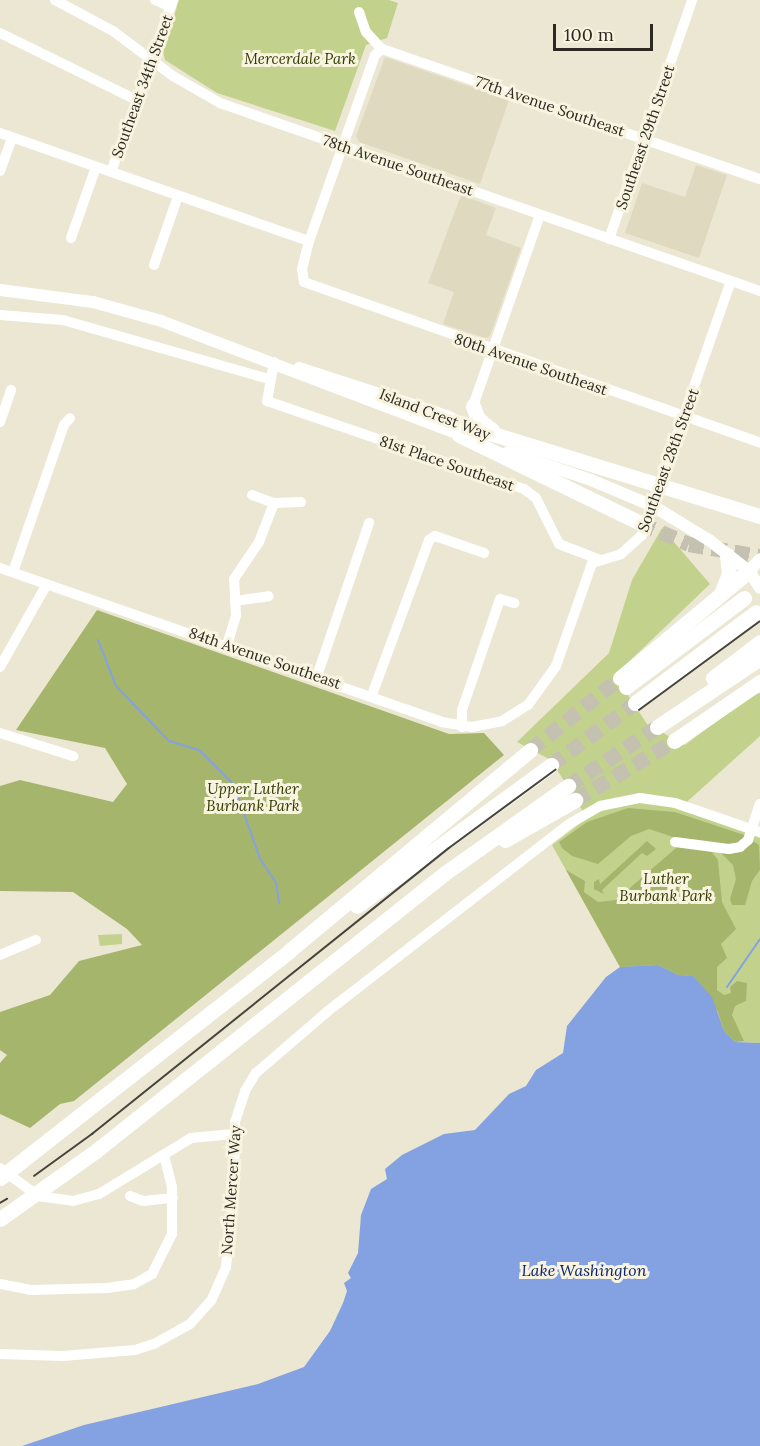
<!DOCTYPE html>
<html>
<head>
<meta charset="utf-8">
<style>
  body { margin:0 }
  #map { position:relative; width:760px; height:1446px; overflow:hidden; background:#ebe7d3; font-family:Lora,serif }
  div>[style] { position:absolute }
  [style*='--x'] { left:calc(var(--x)*1px); top:calc(var(--y)*1px); width:calc(var(--w)*1px); rotate:calc(var(--a)*1deg) }
  .built>* { inset:0; background:#dfdabf }
  .green>* { inset:0; background:#c2d28d }
  .forest>* { inset:0; background:#a5b56c }
  .water>* { inset:0; background:#84a2e1 }
  .stream>* { height:2px; margin:-1px; padding:0 1px; transform-origin:1px; border-radius:1px; background:#84a2e1 }
  .highway-tunnel>* { height:15px; margin-top:-7.5px; transform-origin:0; background:repeating-linear-gradient(90deg,#c5c1b0 0 15px,transparent 0 23px) }
  .minor>* { height:10px; margin:-5px; padding:0 5px; transform-origin:5px; border-radius:5px; background:#fff }
  .major>* { height:12px; margin:-6px; padding:0 6px; transform-origin:6px; border-radius:6px; background:#fff }
  .highway>* { height:15px; margin:-7.5px; padding:0 7.5px; transform-origin:7.5px; border-radius:7.5px; background:#fff }
  .tram>* { height:1.5px; margin:-0.75px; padding:0 0.75px; transform-origin:0.75px; border-radius:0.75px; background:#46433b }
  span { translate:-50% -50%; white-space:nowrap; text-align:center; line-height:1.15; -webkit-text-stroke:6px #f8f4e0; paint-order:stroke }
  .park-label { font-size:15px; color:#323b01; font-style:italic }
  .street-label { font-size:15px; color:#2b2922 }
  .water-label { font-size:16px; color:#0a226b; font-style:italic }
  .scale { position:absolute; left:553px; top:24px; width:100px; height:27px; box-sizing:border-box; border:3px solid #2b2922; border-top:0; padding-left:8px; font-size:18px; line-height:21px; white-space:nowrap; color:#2b2922; -webkit-text-stroke:4px #f8f4e0; paint-order:stroke }
</style>
</head>
<body>
<div id="map">
  <div class="built">
    <div style="clip-path:polygon(385px 57px,509px 100px,480px 184px,359px 142px,356px 136px)"></div>
    <div style="clip-path:polygon(696px 165px,727px 175px,699px 258px,625px 233px,642px 183px,685px 197px)"></div>
    <div style="clip-path:polygon(461px 195px,496px 208px,486px 235px,521px 248px,490px 336px,485px 338px,443px 324px,454px 292px,428px 283px)"></div>
  </div>
  <div class="green">
    <div style="clip-path:polygon(179px 0,389px 0,398px 3px,387px 38px,366px 45px,335px 131px,217px 93px,165px 60px,163px 52px)"></div>
    <div style="clip-path:polygon(662px 528px,710px 584px,615px 675px,647px 724px,685px 745px,747px 698px,760px 693px,760px 736px,679px 809px,760px 838px,760px 1043px,735px 1042px,620px 967px,552px 845px,587px 818px,551px 760px,517px 742px,609px 653px,632px 580px)"></div>
    <div style="clip-path:polygon(122px 934px,122px 944px,100px 946px,98px 935px)"></div>
  </div>
  <div class="forest">
    <div style="clip-path:polygon(97px 610px,449px 734px,484px 733px,504px 755px,74px 1101px,60px 1104px,30px 1128px,0 1114px,0 1063px,7px 1055px,0 1050px,0 1012px,50px 995px,79px 961px,142px 945px,127px 929px,73px 892px,0 891px,0 786px,20px 780px,113px 802px,127px 784px,105px 748px,16px 730px)"></div>
    <div style="clip-path:polygon(628px 808px,675px 812px,744px 835px,759px 845px,760px 870px,752px 881px,745px 905px,732px 905px,730px 899px,736px 879px,733px 865px,720px 852px,711px 851px,718px 860px,722px 902px,736px 929px,721px 944px,727px 958px,717px 967px,717px 990px,724px 995px,731px 993px,730px 987px,737px 981px,747px 983px,746px 1001px,735px 1006px,732px 1015px,744px 1041px,735px 1042px,724px 1031px,718px 1012px,693px 976px,678px 975px,658px 965px,620px 967px,566px 870px,585px 881px,584px 892px,598px 902px,616px 900px,676px 848px,679px 839px,649px 829px,631px 836px,598px 864px,572px 856px,562px 848px,559px 842px,587px 822px)"></div>
    <div style="clip-path:polygon(647px 841px,656px 849px,647px 856px,642px 853px,602px 890px,604px 894px,594px 889px,594px 882px,599px 879px,600px 884px)"></div>
  </div>
  <div class="water">
    <div style="clip-path:polygon(658px 965px,678px 975px,693px 976px,712px 997px,724px 1031px,735px 1042px,760px 1043px,760px 1446px,22px 1446px,84px 1425px,258px 1384px,304px 1367px,330px 1331px,343px 1303px,347px 1291px,344px 1283px,351px 1278px,348px 1273px,358px 1253px,361px 1215px,371px 1189px,387px 1179px,385px 1169px,402px 1155px,444px 1134px,475px 1130px,509px 1094px,526px 1086px,536px 1070px,563px 1053px,567px 1026px,606px 977px,620px 967px)"></div>
  </div>
  <div class="stream">
    <div style="--x:98;--y:640;--w:49;--a:68.6"></div>
    <div style="--x:116;--y:686;--w:76;--a:46.1"></div>
    <div style="--x:169;--y:741;--w:31;--a:17"></div>
    <div style="--x:199;--y:750;--w:49;--a:45"></div>
    <div style="--x:234;--y:785;--w:78;--a:70.6"></div>
    <div style="--x:260;--y:859;--w:29;--a:56"></div>
    <div style="--x:276;--y:883;--w:20;--a:81"></div>
    <div style="--x:727;--y:987;--w:58;--a:-55.5"></div>
  </div>
  <div class="highway-tunnel">
    <div style="--x:640;--y:523;--w:53;--a:23.2"></div>
    <div style="--x:689;--y:544;--w:72;--a:9.6"></div>
    <div style="--x:530;--y:750;--w:115;--a:-38.7"></div>
    <div style="--x:551;--y:765;--w:104;--a:-36.4"></div>
    <div style="--x:568;--y:786;--w:107;--a:-33.5"></div>
    <div style="--x:575;--y:800;--w:115;--a:-30.8"></div>
  </div>
  <div class="minor">
    <div style="--x:55;--y:0;--w:66;--a:28.1"></div>
    <div style="--x:113;--y:31;--w:75;--a:36.9"></div>
    <div style="--x:173;--y:76;--w:54;--a:29.9"></div>
    <div style="--x:220;--y:103;--w:572;--a:19.2"></div>
    <div style="--x:155;--y:0;--w:17;--a:24"></div>
    <div style="--x:359;--y:12;--w:21;--a:71"></div>
    <div style="--x:366;--y:32;--w:23;--a:47"></div>
    <div style="--x:382;--y:49;--w:400;--a:19"></div>
    <div style="--x:0;--y:33;--w:152;--a:26.2"></div>
    <div style="--x:382;--y:49;--w:9;--a:139"></div>
    <div style="--x:375;--y:55;--w:197;--a:109.5"></div>
    <div style="--x:309;--y:241;--w:29;--a:104"></div>
    <div style="--x:302;--y:269;--w:13;--a:81"></div>
    <div style="--x:304;--y:282;--w:484;--a:19.4"></div>
    <div style="--x:0;--y:133;--w:327;--a:19.3"></div>
    <div style="--x:0;--y:171;--w:35;--a:-70"></div>
    <div style="--x:111;--y:172;--w:183;--a:-70.2"></div>
    <div style="--x:71;--y:238;--w:75;--a:-70.6"></div>
    <div style="--x:609;--y:239;--w:253;--a:-70.8"></div>
    <div style="--x:154;--y:265;--w:73;--a:-70.8"></div>
    <div style="--x:0;--y:315;--w:63;--a:4.5"></div>
    <div style="--x:63;--y:320;--w:214;--a:16"></div>
    <div style="--x:274;--y:362;--w:40;--a:100"></div>
    <div style="--x:267;--y:401;--w:272;--a:18.9"></div>
    <div style="--x:524;--y:489;--w:15;--a:37"></div>
    <div style="--x:536;--y:498;--w:51;--a:63.4"></div>
    <div style="--x:559;--y:544;--w:42;--a:21"></div>
    <div style="--x:473;--y:406;--w:202;--a:-70.7"></div>
    <div style="--x:0;--y:422;--w:34;--a:-71"></div>
    <div style="--x:252;--y:495;--w:23;--a:20"></div>
    <div style="--x:274;--y:503;--w:27;--a:-2"></div>
    <div style="--x:0;--y:568;--w:467;--a:19.2"></div>
    <div style="--x:441;--y:722;--w:31;--a:9"></div>
    <div style="--x:472;--y:727;--w:31;--a:-11"></div>
    <div style="--x:502;--y:721;--w:31;--a:-32"></div>
    <div style="--x:528;--y:705;--w:48;--a:-54.3"></div>
    <div style="--x:556;--y:666;--w:109;--a:-70.7"></div>
    <div style="--x:592;--y:563;--w:30;--a:-17"></div>
    <div style="--x:621;--y:554;--w:28;--a:-42"></div>
    <div style="--x:642;--y:535;--w:269;--a:-70.7"></div>
    <div style="--x:13;--y:572;--w:156;--a:-70.9"></div>
    <div style="--x:64;--y:425;--w:9;--a:-49"></div>
    <div style="--x:235;--y:601;--w:34;--a:-8"></div>
    <div style="--x:227;--y:645;--w:31;--a:-73"></div>
    <div style="--x:236;--y:615;--w:36;--a:-93"></div>
    <div style="--x:234;--y:579;--w:45;--a:-56"></div>
    <div style="--x:259;--y:542;--w:42;--a:-69"></div>
    <div style="--x:0;--y:667;--w:95;--a:-60.5"></div>
    <div style="--x:317;--y:676;--w:162;--a:-71.2"></div>
    <div style="--x:372;--y:695;--w:165;--a:-69.8"></div>
    <div style="--x:429;--y:540;--w:7;--a:-34"></div>
    <div style="--x:435;--y:536;--w:52;--a:19.1"></div>
    <div style="--x:462;--y:727;--w:17;--a:-90"></div>
    <div style="--x:462;--y:710;--w:117;--a:-71.1"></div>
    <div style="--x:500;--y:599;--w:15;--a:16"></div>
    <div style="--x:0;--y:733;--w:77;--a:17.5"></div>
    <div style="--x:675;--y:842;--w:54;--a:7.4"></div>
    <div style="--x:729;--y:849;--w:11;--a:-10"></div>
    <div style="--x:740;--y:847;--w:11;--a:-41"></div>
    <div style="--x:748;--y:840;--w:38;--a:-72"></div>
    <div style="--x:0;--y:955;--w:39;--a:-23"></div>
    <div style="--x:0;--y:1168;--w:47;--a:36.4"></div>
    <div style="--x:38;--y:1196;--w:35;--a:8"></div>
    <div style="--x:73;--y:1201;--w:27;--a:-15"></div>
    <div style="--x:99;--y:1194;--w:108;--a:-31.3"></div>
    <div style="--x:191;--y:1138;--w:43;--a:-5.3"></div>
    <div style="--x:130;--y:1196;--w:14;--a:21"></div>
    <div style="--x:143;--y:1201;--w:30;--a:-6"></div>
    <div style="--x:0;--y:1284;--w:31;--a:11"></div>
    <div style="--x:30;--y:1290;--w:77;--a:-1.5"></div>
    <div style="--x:107;--y:1288;--w:27;--a:-8"></div>
    <div style="--x:134;--y:1284;--w:21;--a:-29"></div>
    <div style="--x:152;--y:1274;--w:45;--a:-63.4"></div>
    <div style="--x:172;--y:1234;--w:47;--a:-90"></div>
    <div style="--x:172;--y:1187;--w:33;--a:-104"></div>
    <div style="--x:0;--y:1354;--w:63;--a:1.8"></div>
    <div style="--x:63;--y:1356;--w:72;--a:-4.8"></div>
    <div style="--x:135;--y:1350;--w:20;--a:-18"></div>
    <div style="--x:154;--y:1344;--w:41;--a:-29.1"></div>
    <div style="--x:190;--y:1324;--w:31;--a:-48"></div>
    <div style="--x:211;--y:1301;--w:37;--a:-66"></div>
    <div style="--x:226;--y:1267;--w:79;--a:-84.2"></div>
    <div style="--x:234;--y:1188;--w:66;--a:-89.1"></div>
    <div style="--x:235;--y:1122;--w:33;--a:-72"></div>
    <div style="--x:245;--y:1091;--w:21;--a:-59"></div>
    <div style="--x:256;--y:1073;--w:95;--a:-40.7"></div>
    <div style="--x:328;--y:1011;--w:305;--a:-37.8"></div>
    <div style="--x:569;--y:824;--w:36;--a:-30"></div>
    <div style="--x:600;--y:806;--w:41;--a:-11.3"></div>
    <div style="--x:640;--y:798;--w:35;--a:8"></div>
    <div style="--x:675;--y:803;--w:90;--a:18.8"></div>
  </div>
  <div class="major">
    <div style="--x:0;--y:290;--w:94;--a:7.4"></div>
    <div style="--x:93;--y:302;--w:71;--a:15.6"></div>
    <div style="--x:161;--y:321;--w:326;--a:20.8"></div>
    <div style="--x:299;--y:368;--w:152;--a:18"></div>
    <div style="--x:444;--y:415;--w:33;--a:25"></div>
    <div style="--x:508;--y:452;--w:88;--a:18.6"></div>
    <div style="--x:591;--y:480;--w:67;--a:22.8"></div>
    <div style="--x:653;--y:506;--w:66;--a:31.3"></div>
    <div style="--x:709;--y:540;--w:51;--a:37.8"></div>
    <div style="--x:749;--y:571;--w:20;--a:57"></div>
    <div style="--x:749;--y:571;--w:16;--a:-47"></div>
  </div>
  <div class="highway">
    <div style="--x:473;--y:406;--w:14;--a:69"></div>
    <div style="--x:478;--y:419;--w:18;--a:38"></div>
    <div style="--x:467;--y:426;--w:306;--a:17.1"></div>
    <div style="--x:459;--y:435;--w:201;--a:25.9"></div>
    <div style="--x:722;--y:591;--w:18;--a:-68"></div>
    <div style="--x:729;--y:574;--w:19;--a:-96"></div>
    <div style="--x:620;--y:678;--w:168;--a:-39.7"></div>
    <div style="--x:713;--y:678;--w:59;--a:-37.5"></div>
    <div style="--x:626;--y:687;--w:148;--a:-37"></div>
    <div style="--x:635;--y:703;--w:151;--a:-36.9"></div>
    <div style="--x:657;--y:727;--w:124;--a:-33.8"></div>
    <div style="--x:674;--y:741;--w:104;--a:-34.5"></div>
    <div style="--x:505;--y:840;--w:81;--a:-29.7"></div>
    <div style="--x:357;--y:906;--w:240;--a:-36"></div>
    <div style="--x:0;--y:1178;--w:367;--a:-38.1"></div>
    <div style="--x:289;--y:951;--w:314;--a:-39.8"></div>
    <div style="--x:0;--y:1219;--w:119;--a:-35.4"></div>
    <div style="--x:97;--y:1150;--w:445;--a:-38.5"></div>
    <div style="--x:445;--y:873;--w:151;--a:-35.3"></div>
  </div>
  <div class="tram">
    <div style="--x:639;--y:710;--w:149;--a:-36.3"></div>
    <div style="--x:34;--y:1176;--w:72;--a:-35.9"></div>
    <div style="--x:92;--y:1134;--w:457;--a:-38.7"></div>
    <div style="--x:449;--y:848;--w:132;--a:-36.3"></div>
    <div style="--x:0;--y:1203;--w:8;--a:-30"></div>
  </div>
  <div class="park-label">
    <span style="left:300px;top:59px">Mercerdale Park</span>
    <span style="left:253px;top:797px">Upper Luther<br>Burbank Park</span>
    <span style="left:666px;top:887px">Luther<br>Burbank Park</span>
  </div>
  <div class="street-label">
    <span style="left:142px;top:86px;rotate:-70deg">Southeast 34th Street</span>
    <span style="left:550px;top:106px;rotate:19deg">77th Avenue Southeast</span>
    <span style="left:645px;top:137px;rotate:-71deg">Southeast 29th Street</span>
    <span style="left:398px;top:165px;rotate:19deg">78th Avenue Southeast</span>
    <span style="left:531px;top:364px;rotate:19deg">80th Avenue Southeast</span>
    <span style="left:435px;top:414px;rotate:21deg">Island Crest Way</span>
    <span style="left:668px;top:460px;rotate:-70deg">Southeast 28th Street</span>
    <span style="left:447px;top:463px;rotate:19deg">81st Place Southeast</span>
    <span style="left:265px;top:658px;rotate:19deg">84th Avenue Southeast</span>
    <span style="left:231px;top:1190px;rotate:-86deg">North Mercer Way</span>
  </div>
  <div class="water-label">
    <span style="left:584px;top:1270px">Lake Washington</span>
  </div>
  <div class="scale">100 m</div>
</div>
</body>
</html>
